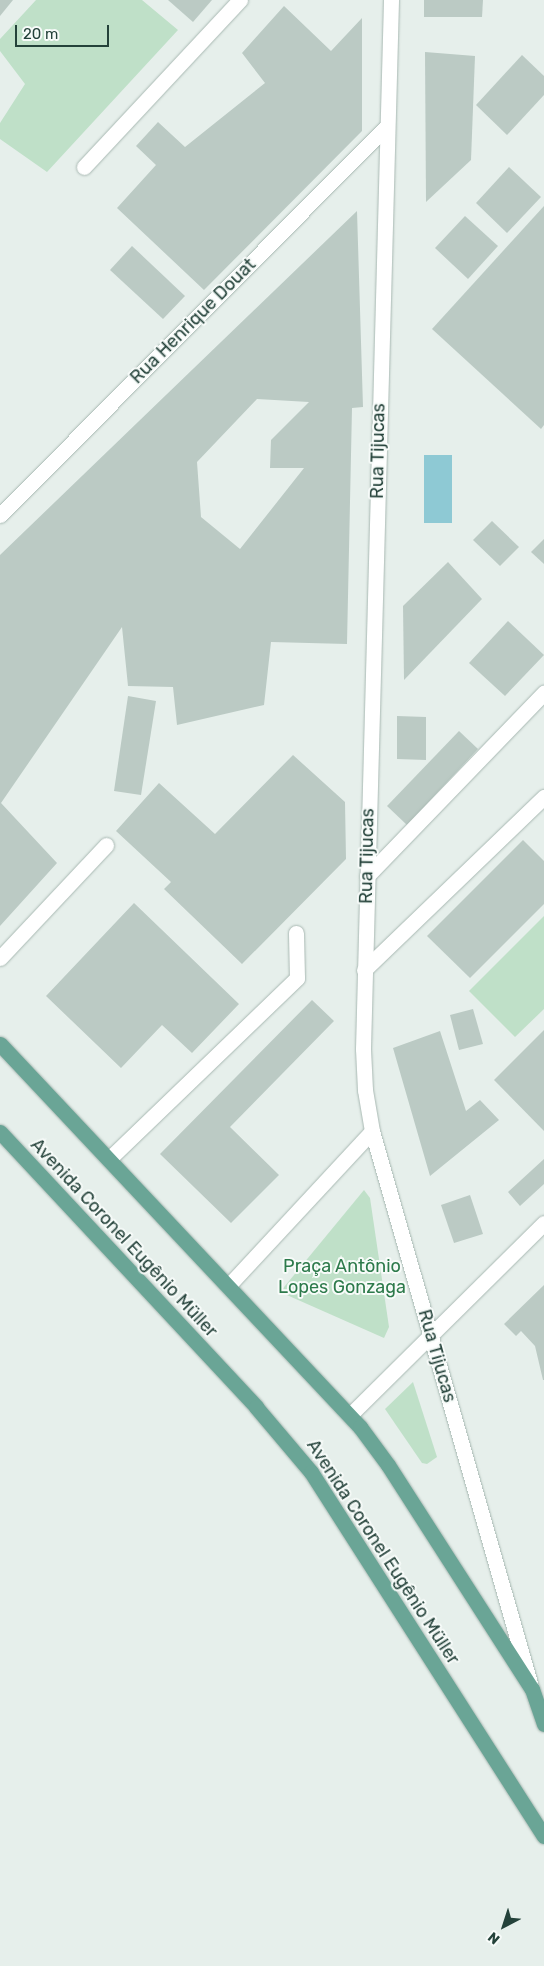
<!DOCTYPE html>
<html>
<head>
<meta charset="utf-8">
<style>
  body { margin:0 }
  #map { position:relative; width:544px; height:1966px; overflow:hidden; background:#e6efeb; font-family:Rubik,sans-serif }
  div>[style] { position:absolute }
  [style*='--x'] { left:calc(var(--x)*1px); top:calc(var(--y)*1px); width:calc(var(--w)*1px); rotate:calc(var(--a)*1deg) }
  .green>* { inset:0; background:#bfe0c8 }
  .water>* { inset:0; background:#8ec9d4 }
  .building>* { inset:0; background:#bbcac4 }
  .roads { filter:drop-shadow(0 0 1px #a8b8b2) drop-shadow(0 0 1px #a8b8b2) }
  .minor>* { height:15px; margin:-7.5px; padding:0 7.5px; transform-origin:7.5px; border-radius:7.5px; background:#fff }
  .major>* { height:15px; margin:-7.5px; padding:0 7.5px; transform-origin:7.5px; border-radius:7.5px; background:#6aa596 }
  span { translate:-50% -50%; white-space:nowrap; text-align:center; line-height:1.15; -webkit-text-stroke:4px #f7fbf9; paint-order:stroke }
  .street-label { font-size:18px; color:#24423a }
  .park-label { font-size:18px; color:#2d7a4b }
  .north { position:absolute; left:479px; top:1901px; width:50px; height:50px; -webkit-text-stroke:4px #f7fbf9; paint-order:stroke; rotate:220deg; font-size:14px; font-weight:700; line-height:20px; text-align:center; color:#24423a }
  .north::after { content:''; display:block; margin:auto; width:18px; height:22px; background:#24423a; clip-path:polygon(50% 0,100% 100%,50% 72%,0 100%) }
  .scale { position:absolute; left:15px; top:25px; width:94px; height:22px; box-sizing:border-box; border:2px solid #24423a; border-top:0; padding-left:6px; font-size:15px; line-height:18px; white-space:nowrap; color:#24423a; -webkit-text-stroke:4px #f7fbf9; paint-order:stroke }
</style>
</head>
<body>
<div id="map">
  <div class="green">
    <div style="clip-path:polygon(36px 0,142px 0,178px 30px,47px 172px,0 139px,0 123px,25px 84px,0 51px,0 39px)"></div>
    <div style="clip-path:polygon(544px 916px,544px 1009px,515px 1037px,469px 991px)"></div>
    <div style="clip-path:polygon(364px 1190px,370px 1198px,389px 1327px,384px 1338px,280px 1292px)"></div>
    <div style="clip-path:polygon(413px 1382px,437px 1457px,427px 1464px,422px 1463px,385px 1409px)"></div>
  </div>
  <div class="water">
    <div style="clip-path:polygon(424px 455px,452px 455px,452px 523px,424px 523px)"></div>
  </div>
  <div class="building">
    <div style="clip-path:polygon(0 0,13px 0,0 16px)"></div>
    <div style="clip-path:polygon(168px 0,212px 0,193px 22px)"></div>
    <div style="clip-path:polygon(424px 0,483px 0,482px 17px,424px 17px)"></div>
    <div style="clip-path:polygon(284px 6px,331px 51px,362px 18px,362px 131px,204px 290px,117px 208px,156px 165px,136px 146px,158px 122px,185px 147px,265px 83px,242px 53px)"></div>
    <div style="clip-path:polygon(425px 52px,475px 56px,471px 160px,426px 202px)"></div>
    <div style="clip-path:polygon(522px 55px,544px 76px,544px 95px,507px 135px,476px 105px)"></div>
    <div style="clip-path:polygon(509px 167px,541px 197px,507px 233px,476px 203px)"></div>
    <div style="clip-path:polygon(544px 206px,544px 425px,541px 429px,432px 329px)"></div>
    <div style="clip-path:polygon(evenodd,357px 211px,363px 407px,352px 408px,347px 644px,271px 642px,264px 705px,177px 725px,173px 687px,128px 686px,122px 627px,1px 803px,57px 863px,0 926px,0 555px,357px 211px,257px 399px,309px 402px,271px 440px,270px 468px,304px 468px,240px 549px,201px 517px,197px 462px,257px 399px)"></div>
    <div style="clip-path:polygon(465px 216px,498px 246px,468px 279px,435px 248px)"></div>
    <div style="clip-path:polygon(132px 246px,185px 296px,163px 319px,110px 270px)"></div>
    <div style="clip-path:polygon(492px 521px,519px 547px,500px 566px,473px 540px)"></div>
    <div style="clip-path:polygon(544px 539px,544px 564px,531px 552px)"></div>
    <div style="clip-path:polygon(448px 562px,482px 599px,404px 680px,403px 606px)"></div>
    <div style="clip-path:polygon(508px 621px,544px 655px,505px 696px,469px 663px)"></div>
    <div style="clip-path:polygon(128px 696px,156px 701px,141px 795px,114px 791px)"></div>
    <div style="clip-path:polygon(397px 716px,426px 717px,426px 760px,397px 759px)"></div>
    <div style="clip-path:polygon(459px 731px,478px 749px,407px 825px,387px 806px)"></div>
    <div style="clip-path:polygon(293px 755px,345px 802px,346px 859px,242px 964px,164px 889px,171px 882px,116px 831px,159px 783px,215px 834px)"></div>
    <div style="clip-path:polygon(523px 840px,544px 861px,544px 904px,470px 978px,427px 936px)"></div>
    <div style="clip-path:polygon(134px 903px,239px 1004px,192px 1053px,162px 1025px,121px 1068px,46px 996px)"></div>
    <div style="clip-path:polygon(312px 1000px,334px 1021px,230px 1127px,279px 1175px,231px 1223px,160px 1154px)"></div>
    <div style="clip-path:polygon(473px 1009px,483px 1044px,459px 1050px,450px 1015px)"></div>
    <div style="clip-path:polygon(544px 1030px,544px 1131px,494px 1080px)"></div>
    <div style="clip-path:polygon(440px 1031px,466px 1111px,480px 1100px,499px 1120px,430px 1176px,393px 1048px)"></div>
    <div style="clip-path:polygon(544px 1159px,544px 1184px,520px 1206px,508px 1192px)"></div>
    <div style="clip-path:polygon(470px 1195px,483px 1234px,454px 1243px,441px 1205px)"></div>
    <div style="clip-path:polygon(544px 1285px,544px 1380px,543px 1380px,535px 1346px,521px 1331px,516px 1336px,504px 1324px)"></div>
  </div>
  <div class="roads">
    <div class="minor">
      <div style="--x:391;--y:0;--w:1049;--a:91.53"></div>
      <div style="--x:363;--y:1049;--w:41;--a:87.2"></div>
      <div style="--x:365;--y:1090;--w:42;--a:80.3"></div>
      <div style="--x:372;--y:1131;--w:574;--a:74.03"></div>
      <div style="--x:84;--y:167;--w:229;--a:-47"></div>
      <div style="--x:0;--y:515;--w:547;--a:-45.15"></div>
      <div style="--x:367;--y:876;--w:255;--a:-46"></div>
      <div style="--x:0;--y:958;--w:155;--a:-46.8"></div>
      <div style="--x:364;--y:970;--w:250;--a:-43.9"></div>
      <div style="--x:109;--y:1159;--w:261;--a:-43.9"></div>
      <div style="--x:297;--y:978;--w:45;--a:-91.3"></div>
      <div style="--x:229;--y:1285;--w:210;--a:-47.1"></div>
      <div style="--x:350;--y:1415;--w:273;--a:-44.7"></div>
    </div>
    <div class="major">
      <div style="--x:0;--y:1044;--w:526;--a:46.77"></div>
      <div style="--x:360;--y:1427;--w:47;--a:53.6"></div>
      <div style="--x:388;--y:1465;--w:266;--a:57.3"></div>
      <div style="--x:532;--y:1689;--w:37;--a:71"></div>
      <div style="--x:0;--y:1132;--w:376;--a:47"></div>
      <div style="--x:256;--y:1407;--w:85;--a:49.8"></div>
      <div style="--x:311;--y:1472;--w:432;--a:57.4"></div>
    </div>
  </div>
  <div class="street-label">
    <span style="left:193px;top:321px;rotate:-45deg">Rua Henrique Douat</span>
    <span style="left:378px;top:451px;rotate:-89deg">Rua Tijucas</span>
    <span style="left:367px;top:856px;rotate:-89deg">Rua Tijucas</span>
    <span style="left:124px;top:1238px;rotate:47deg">Avenida Coronel Eugênio Müller</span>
    <span style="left:437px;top:1356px;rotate:74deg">Rua Tijucas</span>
    <span style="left:383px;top:1552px;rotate:57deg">Avenida Coronel Eugênio Müller</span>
  </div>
  <div class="park-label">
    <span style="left:342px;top:1277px">Praça Antônio<br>Lopes Gonzaga</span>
  </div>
  <div class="north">N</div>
  <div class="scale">20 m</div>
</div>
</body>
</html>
